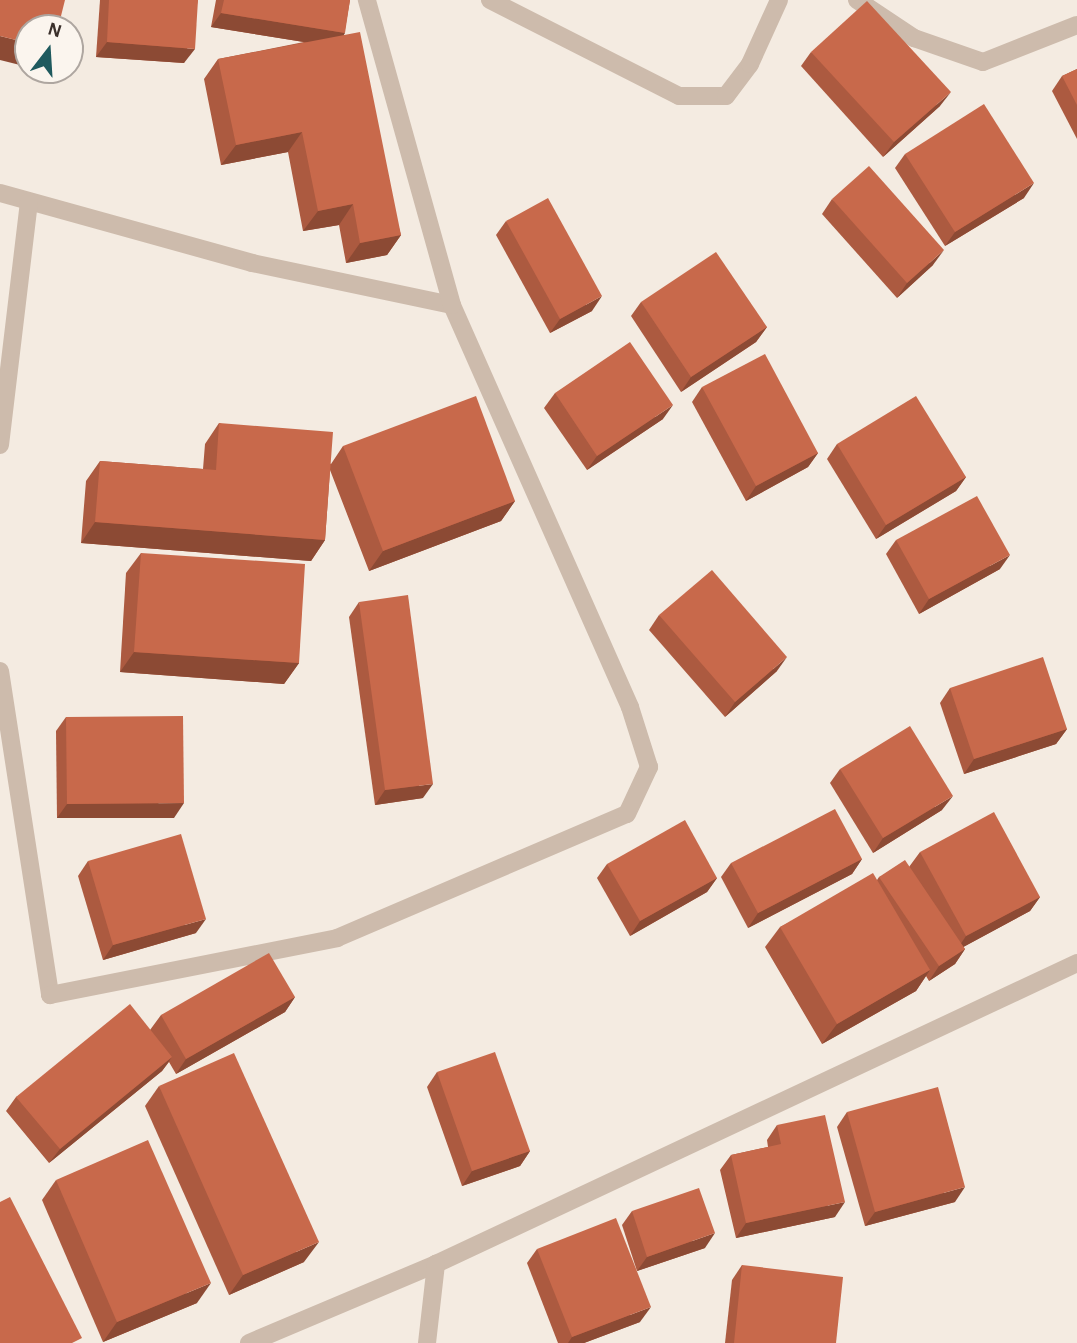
<!DOCTYPE html>
<html>
<head>
<meta charset="utf-8">
<style>
  body { margin:0 }
  #map { position:relative; width:1077px; height:1343px; overflow:hidden; background:#f4ebe1; font-family:"Alegreya Sans",sans-serif }
  div>[style] { position:absolute }
  [style*='--x'] { left:calc(var(--x)*1px); top:calc(var(--y)*1px); width:calc(var(--w)*1px); rotate:calc(var(--a)*1deg) }
  .minor>* { height:18px; margin:-9px; padding:0 9px; transform-origin:9px; border-radius:9px; background:#cdbbac }
  .wall>* { inset:0; background:#ac5a40 }
  .shaded-wall>* { inset:0; background:#8c4a34 }
  .building>* { inset:0; background:#c8694b }
  span { translate:-50% -50%; white-space:nowrap; text-align:center; line-height:1.15; -webkit-text-stroke:5px #fbf5ee; paint-order:stroke }
  .north { position:absolute; left:14px; top:14px; width:70px; height:70px; box-sizing:border-box; background:#fbf5ee; border:2px solid #aea6a0; border-radius:50%; rotate:17deg; font-size:19px; font-weight:700; line-height:28px; text-align:center; color:#3b302b }
  .north::after { content:''; display:block; margin:auto; width:24px; height:32px; background:#1f5a5e; clip-path:polygon(50% 0,100% 100%,50% 72%,0 100%) }
</style>
</head>
<body>
<div id="map">
  <div class="minor">
    <div style="--x:490;--y:0;--w:212;--a:26.9"></div>
    <div style="--x:679;--y:96;--w:47;--a:0"></div>
    <div style="--x:726;--y:96;--w:40;--a:-53"></div>
    <div style="--x:750;--y:64;--w:70;--a:-65.6"></div>
    <div style="--x:857;--y:0;--w:69;--a:33.7"></div>
    <div style="--x:914;--y:38;--w:73;--a:19.2"></div>
    <div style="--x:983;--y:62;--w:101;--a:-21.5"></div>
    <div style="--x:0;--y:193;--w:262;--a:15.5"></div>
    <div style="--x:252;--y:263;--w:204;--a:11.9"></div>
    <div style="--x:0;--y:445;--w:245;--a:-83.2"></div>
    <div style="--x:0;--y:671;--w:328;--a:81.2"></div>
    <div style="--x:50;--y:995;--w:293;--a:-11.2"></div>
    <div style="--x:337;--y:938;--w:315;--a:-23.2"></div>
    <div style="--x:627;--y:814;--w:52;--a:-64.9"></div>
    <div style="--x:649;--y:767;--w:63;--a:-107.6"></div>
    <div style="--x:630;--y:707;--w:440;--a:-113.9"></div>
    <div style="--x:452;--y:305;--w:317;--a:-105.6"></div>
    <div style="--x:249;--y:1343;--w:203;--a:-22.9"></div>
    <div style="--x:436;--y:1264;--w:708;--a:-25.15"></div>
    <div style="--x:427;--y:1343;--w:80;--a:-83.5"></div>
  </div>
  <div class="wall">
    <div style="clip-path:polygon(100px 0,198px 0,184px 63px,96px 57px)"></div>
    <div style="clip-path:polygon(216px 0,350px 0,344px 35px,401px 235px,387px 255px,346px 263px,339px 225px,303px 231px,288px 152px,221px 165px,204px 79px,218px 59px,304px 42px,211px 27px)"></div>
    <div style="clip-path:polygon(811px 52px,940px 106px,883px 157px,801px 66px)"></div>
    <div style="clip-path:polygon(1077px 69px,1077px 139px,1052px 91px,1062px 76px)"></div>
    <div style="clip-path:polygon(905px 154px,1024px 198px,945px 246px,895px 168px)"></div>
    <div style="clip-path:polygon(832px 199px,933px 265px,897px 298px,822px 214px)"></div>
    <div style="clip-path:polygon(506px 221px,592px 311px,550px 333px,496px 235px)"></div>
    <div style="clip-path:polygon(641px 302px,767px 327px,756px 342px,681px 392px,631px 316px)"></div>
    <div style="clip-path:polygon(702px 387px,818px 453px,808px 467px,746px 501px,692px 402px)"></div>
    <div style="clip-path:polygon(555px 393px,663px 419px,587px 470px,544px 408px)"></div>
    <div style="clip-path:polygon(219px 423px,331px 464px,343px 446px,515px 501px,501px 521px,369px 571px,330px 470px,325px 540px,311px 561px,81px 543px,86px 481px,100px 461px,203px 469px,205px 444px)"></div>
    <div style="clip-path:polygon(837px 444px,966px 477px,956px 491px,876px 539px,827px 459px)"></div>
    <div style="clip-path:polygon(896px 540px,1000px 569px,919px 614px,886px 554px)"></div>
    <div style="clip-path:polygon(141px 553px,299px 663px,284px 684px,120px 672px,126px 573px)"></div>
    <div style="clip-path:polygon(359px 602px,423px 798px,375px 805px,349px 617px)"></div>
    <div style="clip-path:polygon(659px 615px,777px 671px,725px 717px,649px 630px)"></div>
    <div style="clip-path:polygon(950px 688px,1067px 729px,1056px 744px,964px 774px,940px 703px)"></div>
    <div style="clip-path:polygon(66px 717px,174px 818px,57px 818px,56px 731px)"></div>
    <div style="clip-path:polygon(840px 769px,942px 810px,873px 853px,830px 783px)"></div>
    <div style="clip-path:polygon(920px 852px,1040px 897px,1030px 911px,963px 947px,965px 949px,955px 964px,929px 981px,926px 976px,916px 991px,822px 1044px,765px 947px,780px 927px,877px 880px,879px 877px,909px 867px)"></div>
    <div style="clip-path:polygon(862px 859px,852px 874px,748px 928px,721px 877px,731px 863px)"></div>
    <div style="clip-path:polygon(88px 861px,196px 933px,103px 960px,78px 876px)"></div>
    <div style="clip-path:polygon(607px 864px,717px 878px,707px 892px,630px 936px,597px 878px)"></div>
    <div style="clip-path:polygon(295px 997px,285px 1012px,176px 1074px,169px 1062px,162px 1071px,49px 1163px,6px 1111px,16px 1097px,150px 1030px,161px 1015px)"></div>
    <div style="clip-path:polygon(437px 1072px,530px 1151px,520px 1166px,462px 1186px,427px 1087px)"></div>
    <div style="clip-path:polygon(159px 1086px,304px 1262px,229px 1295px,145px 1106px)"></div>
    <div style="clip-path:polygon(847px 1112px,955px 1202px,865px 1226px,837px 1127px)"></div>
    <div style="clip-path:polygon(777px 1125px,835px 1217px,736px 1238px,720px 1170px,731px 1155px,768px 1147px,767px 1140px)"></div>
    <div style="clip-path:polygon(56px 1180px,197px 1303px,103px 1342px,42px 1200px)"></div>
    <div style="clip-path:polygon(632px 1211px,705px 1248px,637px 1271px,622px 1225px)"></div>
    <div style="clip-path:polygon(537px 1249px,640px 1322px,584px 1343px,558px 1343px,527px 1263px)"></div>
    <div style="clip-path:polygon(742px 1265px,836px 1343px,725px 1343px,732px 1280px)"></div>
  </div>
  <div class="shaded-wall">
    <div style="clip-path:polygon(221px 13px,345px 33px,335px 47px,211px 27px)"></div>
    <div style="clip-path:polygon(0 36px,28px 43px,28px 67px,0 60px)"></div>
    <div style="clip-path:polygon(107px 42px,195px 49px,184px 63px,96px 57px)"></div>
    <div style="clip-path:polygon(951px 92px,940px 106px,883px 157px,894px 142px)"></div>
    <div style="clip-path:polygon(302px 132px,288px 152px,221px 165px,236px 145px)"></div>
    <div style="clip-path:polygon(1034px 183px,1024px 198px,945px 246px,955px 232px)"></div>
    <div style="clip-path:polygon(353px 204px,339px 225px,303px 231px,318px 211px)"></div>
    <div style="clip-path:polygon(401px 235px,387px 255px,346px 263px,360px 243px)"></div>
    <div style="clip-path:polygon(944px 250px,933px 265px,897px 298px,907px 283px)"></div>
    <div style="clip-path:polygon(602px 296px,592px 311px,550px 333px,560px 319px)"></div>
    <div style="clip-path:polygon(767px 327px,756px 342px,681px 392px,691px 377px)"></div>
    <div style="clip-path:polygon(673px 405px,663px 419px,587px 470px,597px 456px)"></div>
    <div style="clip-path:polygon(818px 453px,808px 467px,746px 501px,756px 486px)"></div>
    <div style="clip-path:polygon(966px 477px,956px 491px,876px 539px,886px 525px)"></div>
    <div style="clip-path:polygon(515px 501px,501px 521px,369px 571px,383px 551px)"></div>
    <div style="clip-path:polygon(95px 522px,325px 540px,311px 561px,81px 543px)"></div>
    <div style="clip-path:polygon(1010px 555px,1000px 569px,919px 614px,929px 599px)"></div>
    <div style="clip-path:polygon(134px 652px,299px 663px,284px 684px,120px 672px)"></div>
    <div style="clip-path:polygon(787px 657px,777px 671px,725px 717px,735px 702px)"></div>
    <div style="clip-path:polygon(1067px 729px,1056px 744px,964px 774px,974px 759px)"></div>
    <div style="clip-path:polygon(433px 784px,423px 798px,375px 805px,385px 790px)"></div>
    <div style="clip-path:polygon(953px 796px,942px 810px,873px 853px,883px 838px)"></div>
    <div style="clip-path:polygon(184px 803px,174px 818px,57px 818px,67px 804px)"></div>
    <div style="clip-path:polygon(862px 859px,852px 874px,748px 928px,758px 913px)"></div>
    <div style="clip-path:polygon(717px 878px,707px 892px,630px 936px,640px 921px)"></div>
    <div style="clip-path:polygon(1040px 897px,1030px 911px,956px 951px,966px 936px)"></div>
    <div style="clip-path:polygon(206px 919px,196px 933px,103px 960px,113px 945px)"></div>
    <div style="clip-path:polygon(965px 949px,955px 964px,929px 981px,939px 966px)"></div>
    <div style="clip-path:polygon(930px 970px,916px 991px,822px 1044px,837px 1024px)"></div>
    <div style="clip-path:polygon(295px 997px,285px 1012px,176px 1074px,186px 1059px)"></div>
    <div style="clip-path:polygon(172px 1057px,162px 1071px,49px 1163px,60px 1149px)"></div>
    <div style="clip-path:polygon(530px 1151px,520px 1166px,462px 1186px,472px 1171px)"></div>
    <div style="clip-path:polygon(965px 1187px,955px 1202px,865px 1226px,875px 1212px)"></div>
    <div style="clip-path:polygon(845px 1202px,835px 1217px,736px 1238px,746px 1223px)"></div>
    <div style="clip-path:polygon(715px 1233px,705px 1248px,637px 1271px,647px 1257px)"></div>
    <div style="clip-path:polygon(319px 1242px,304px 1262px,229px 1295px,243px 1275px)"></div>
    <div style="clip-path:polygon(211px 1283px,197px 1303px,103px 1342px,117px 1322px)"></div>
    <div style="clip-path:polygon(651px 1307px,640px 1322px,584px 1343px,568px 1343px,572px 1337px)"></div>
  </div>
  <div class="building">
    <div style="clip-path:polygon(0 0,65px 0,58px 28px,28px 28px,28px 43px,0 36px)"></div>
    <div style="clip-path:polygon(109px 0,198px 0,195px 49px,107px 42px)"></div>
    <div style="clip-path:polygon(224px 0,350px 0,345px 33px,221px 13px)"></div>
    <div style="clip-path:polygon(867px 1px,951px 92px,894px 142px,811px 52px)"></div>
    <div style="clip-path:polygon(360px 32px,401px 235px,360px 243px,353px 204px,318px 211px,302px 132px,236px 145px,218px 59px)"></div>
    <div style="clip-path:polygon(1077px 69px,1077px 105px,1062px 76px)"></div>
    <div style="clip-path:polygon(984px 104px,1034px 183px,955px 232px,905px 154px)"></div>
    <div style="clip-path:polygon(869px 166px,944px 250px,907px 283px,832px 199px)"></div>
    <div style="clip-path:polygon(548px 198px,602px 296px,560px 319px,506px 221px)"></div>
    <div style="clip-path:polygon(716px 252px,767px 327px,691px 377px,641px 302px)"></div>
    <div style="clip-path:polygon(630px 342px,673px 405px,597px 456px,555px 393px)"></div>
    <div style="clip-path:polygon(765px 354px,818px 453px,756px 486px,702px 387px)"></div>
    <div style="clip-path:polygon(476px 396px,515px 501px,383px 551px,343px 446px)"></div>
    <div style="clip-path:polygon(916px 396px,966px 477px,886px 525px,837px 444px)"></div>
    <div style="clip-path:polygon(219px 423px,333px 432px,325px 540px,95px 522px,100px 461px,216px 470px)"></div>
    <div style="clip-path:polygon(977px 496px,1010px 555px,929px 599px,896px 540px)"></div>
    <div style="clip-path:polygon(141px 553px,305px 564px,299px 663px,134px 652px)"></div>
    <div style="clip-path:polygon(712px 570px,787px 657px,735px 702px,659px 615px)"></div>
    <div style="clip-path:polygon(408px 595px,433px 784px,385px 790px,359px 602px)"></div>
    <div style="clip-path:polygon(1043px 657px,1067px 729px,974px 759px,950px 688px)"></div>
    <div style="clip-path:polygon(183px 716px,184px 803px,67px 804px,66px 717px)"></div>
    <div style="clip-path:polygon(910px 726px,953px 796px,883px 838px,840px 769px)"></div>
    <div style="clip-path:polygon(835px 809px,862px 859px,758px 913px,731px 863px)"></div>
    <div style="clip-path:polygon(994px 812px,1040px 897px,966px 936px,920px 852px)"></div>
    <div style="clip-path:polygon(685px 820px,717px 878px,640px 921px,607px 864px)"></div>
    <div style="clip-path:polygon(181px 834px,206px 919px,113px 945px,88px 861px)"></div>
    <div style="clip-path:polygon(905px 860px,965px 949px,939px 966px,879px 877px)"></div>
    <div style="clip-path:polygon(873px 873px,930px 970px,837px 1024px,780px 927px)"></div>
    <div style="clip-path:polygon(269px 953px,295px 997px,186px 1059px,161px 1015px)"></div>
    <div style="clip-path:polygon(130px 1004px,172px 1057px,60px 1149px,16px 1097px)"></div>
    <div style="clip-path:polygon(495px 1052px,530px 1151px,472px 1171px,437px 1072px)"></div>
    <div style="clip-path:polygon(234px 1053px,319px 1242px,243px 1275px,159px 1086px)"></div>
    <div style="clip-path:polygon(938px 1087px,965px 1187px,875px 1212px,847px 1112px)"></div>
    <div style="clip-path:polygon(825px 1115px,845px 1202px,746px 1223px,731px 1155px,781px 1144px,777px 1125px)"></div>
    <div style="clip-path:polygon(148px 1140px,211px 1283px,117px 1322px,56px 1180px)"></div>
    <div style="clip-path:polygon(699px 1188px,715px 1233px,647px 1257px,632px 1211px)"></div>
    <div style="clip-path:polygon(10px 1197px,82px 1338px,72px 1343px,0 1343px,0 1202px)"></div>
    <div style="clip-path:polygon(616px 1218px,651px 1307px,572px 1337px,537px 1249px)"></div>
    <div style="clip-path:polygon(742px 1265px,843px 1277px,836px 1343px,734px 1343px)"></div>
  </div>
  <div class="north">N</div>
</div>
</body>
</html>
